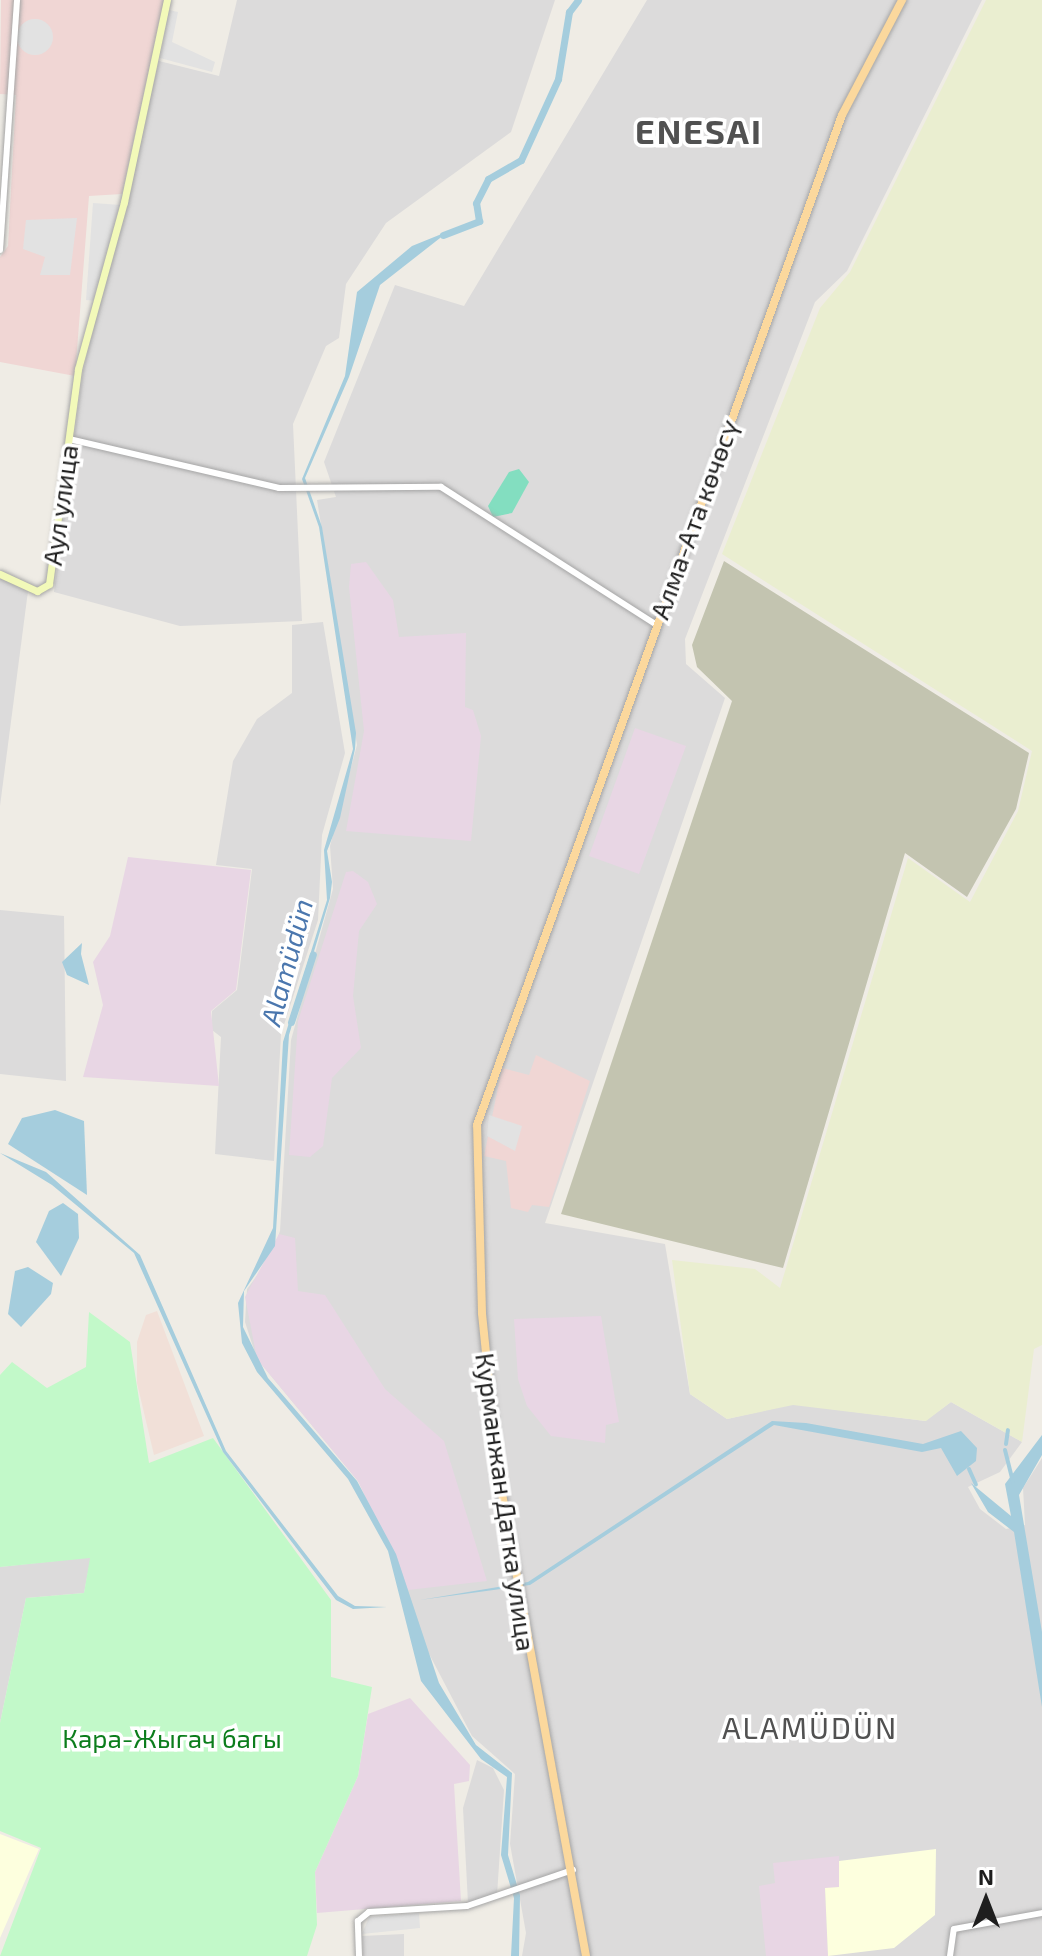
<!DOCTYPE html>
<html>
<head>
<meta charset="utf-8">
<style>
  body { margin:0 }
  #map { position:relative; width:1042px; height:1956px; overflow:hidden; background:#efece5; font-family:"Exo 2",sans-serif }
  div>[style] { position:absolute }
  [style*='--x'] { left:calc(var(--x)*1px); top:calc(var(--y)*1px); width:calc(var(--w)*1px); rotate:calc(var(--a)*1deg) }
  .residential>* { inset:0; background:#dcdbdb }
  .commercial>* { inset:0; background:#f0d6d4 }
  .industrial>* { inset:0; background:#e8d6e4 }
  .education>* { inset:0; background:#fdffde }
  .military>* { inset:0; background:#f1e0d8 }
  .construction>* { inset:0; background:#c3c4b0 }
  .farmland>* { inset:0; background:#eaeed0 }
  .park>* { inset:0; background:#c2f9c9 }
  .pitch>* { inset:0; background:#83dec0 }
  .parking>* { inset:0; background:#e2e2e2 }
  .round { border-radius:50% }
  .water>* { inset:0; background:#a5cddd }
  .canal>* { height:4px; margin:-2px; padding:0 2px; transform-origin:2px; border-radius:2px; background:#a5cddd }
  .river>* { height:7px; margin:-3.5px; padding:0 3.5px; transform-origin:3.5px; border-radius:3.5px; background:#a5cddd }
  .roads { filter:drop-shadow(0 0 2px #a5a5a5) drop-shadow(0 0 2px #a5a5a5) }
  .tertiary>* { height:6px; margin:-3px; padding:0 3px; transform-origin:3px; border-radius:3px; background:#fff }
  .secondary>* { height:7px; margin:-3.5px; padding:0 3.5px; transform-origin:3.5px; border-radius:3.5px; background:#f2f9b9 }
  .primary>* { height:8px; margin:-4px; padding:0 4px; transform-origin:4px; border-radius:4px; background:#fbd89d }
  span { translate:-50% -50%; white-space:nowrap; text-align:center; line-height:1.15; -webkit-text-stroke:7px #fff; paint-order:stroke }
  .street-label { font-size:26px; color:#1e1e1e }
  .park-label { font-size:26px; color:#0c7d1c }
  .water-label { font-size:28px; color:#4b77ae; font-style:italic }
  .quarter-label { font-size:30px; color:#515151; letter-spacing:2px }
  .district-label { font-size:34px; color:#515151; font-weight:700; letter-spacing:2px }
  .north { position:absolute; left:946px; top:1860px; width:80px; height:80px; -webkit-text-stroke:6px #fff; paint-order:stroke; rotate:0deg; font-size:22px; font-weight:700; line-height:32px; text-align:center; color:#1e1e1e }
  .north::after { content:''; display:block; margin:auto; width:28px; height:36px; background:#1e1e1e; clip-path:polygon(50% 0,100% 100%,50% 72%,0 100%) }
</style>
</head>
<body>
<div id="map">
  <div class="residential">
    <div style="clip-path:polygon(237px 0,555px 0,511px 132px,386px 223px,346px 284px,339px 338px,326px 346px,293px 424px,302px 621px,180px 626px,54px 592px,83px 371px,159px 61px,219px 76px)"></div>
    <div style="clip-path:polygon(647px 0,982px 0,847px 271px,815px 302px,685px 639px,686px 664px,725px 698px,545px 1223px,665px 1244px,690px 1394px,727px 1419px,793px 1404px,925px 1421px,951px 1402px,1022px 1442px,1000px 1472px,968px 1487px,980px 1509px,1006px 1529px,1025px 1525px,1023px 1488px,1042px 1458px,1042px 1956px,522px 1956px,526px 1933px,510px 1844px,515px 1774px,472px 1736px,425px 1646px,390px 1537px,358px 1481px,257px 1359px,245px 1322px,247px 1289px,271px 1257px,280px 1231px,291px 1040px,333px 889px,330px 846px,357px 745px,317px 500px,336px 497px,324px 462px,395px 285px,464px 306px)"></div>
    <div style="clip-path:polygon(0 577px,28px 591px,0 806px)"></div>
    <div style="clip-path:polygon(323px 622px,345px 753px,322px 835px,318px 920px,281px 1034px,274px 1161px,215px 1154px,221px 1037px,212px 1030px,212px 1011px,237px 990px,252px 869px,216px 865px,233px 761px,257px 719px,292px 693px,292px 625px)"></div>
    <div style="clip-path:polygon(0 910px,64px 916px,66px 1081px,0 1074px)"></div>
    <div style="clip-path:polygon(91px 1557px,84px 1593px,26px 1598px,0 1723px,0 1567px)"></div>
    <div style="clip-path:polygon(477px 1760px,493px 1768px,504px 1790px,497px 1895px,468px 1903px,463px 1808px)"></div>
    <div style="clip-path:polygon(404px 1934px,404px 1956px,363px 1956px,362px 1936px)"></div>
  </div>
  <div class="commercial">
    <div style="clip-path:polygon(1px 0,164px 0,122px 194px,89px 196px,75px 376px,0 362px,0 257px,8px 246px,16px 95px,0 94px)"></div>
    <div style="clip-path:polygon(536px 1055px,590px 1081px,549px 1207px,532px 1205px,528px 1212px,511px 1208px,506px 1161px,484px 1156px,502px 1068px,529px 1075px)"></div>
  </div>
  <div class="industrial">
    <div style="clip-path:polygon(366px 562px,393px 600px,399px 637px,466px 633px,465px 707px,473px 710px,481px 736px,471px 841px,346px 831px,364px 731px,349px 587px,351px 564px)"></div>
    <div style="clip-path:polygon(635px 728px,686px 746px,639px 874px,589px 856px)"></div>
    <div style="clip-path:polygon(128px 857px,251px 870px,236px 990px,211px 1011px,219px 1086px,83px 1077px,103px 1005px,93px 962px,110px 936px)"></div>
    <div style="clip-path:polygon(353px 871px,368px 882px,377px 904px,359px 931px,353px 996px,361px 1048px,332px 1078px,323px 1146px,310px 1157px,289px 1155px,298px 1021px,346px 872px)"></div>
    <div style="clip-path:polygon(279px 1234px,295px 1238px,298px 1291px,325px 1295px,385px 1389px,444px 1441px,487px 1581px,408px 1590px,358px 1481px,257px 1359px,245px 1297px)"></div>
    <div style="clip-path:polygon(601px 1316px,619px 1422px,606px 1425px,605px 1443px,551px 1436px,527px 1406px,518px 1379px,514px 1319px)"></div>
    <div style="clip-path:polygon(410px 1698px,470px 1765px,469px 1781px,454px 1784px,461px 1901px,317px 1913px,315px 1872px,358px 1776px,368px 1714px)"></div>
    <div style="clip-path:polygon(839px 1856px,839px 1887px,825px 1889px,828px 1956px,766px 1956px,759px 1886px,775px 1883px,773px 1863px)"></div>
  </div>
  <div class="education">
    <div style="clip-path:polygon(0 1834px,39px 1849px,0 1938px)"></div>
    <div style="clip-path:polygon(936px 1849px,935px 1915px,894px 1948px,828px 1956px,825px 1888px,839px 1887px,839px 1861px)"></div>
  </div>
  <div class="military">
    <div style="clip-path:polygon(157px 1311px,204px 1436px,154px 1455px,137px 1383px,137px 1342px,146px 1315px)"></div>
  </div>
  <div class="construction">
    <div style="clip-path:polygon(724px 561px,1029px 753px,1016px 809px,967px 897px,905px 853px,783px 1268px,561px 1214px,732px 701px,697px 667px,692px 645px)"></div>
  </div>
  <div class="farmland">
    <div style="clip-path:polygon(986px 0,1042px 0,1042px 1345px,1034px 1349px,1022px 1442px,951px 1402px,926px 1421px,793px 1405px,727px 1419px,690px 1394px,672px 1260px,755px 1269px,780px 1288px,908px 858px,970px 902px,1018px 811px,1032px 751px,722px 554px,820px 308px,850px 272px)"></div>
  </div>
  <div class="park">
    <div style="clip-path:polygon(89px 1312px,130px 1342px,149px 1463px,213px 1438px,331px 1600px,331px 1677px,372px 1687px,358px 1776px,315px 1872px,317px 1925px,307px 1956px,0 1956px,41px 1848px,0 1831px,0 1723px,26px 1598px,84px 1593px,90px 1558px,0 1567px,0 1375px,12px 1362px,47px 1388px,86px 1367px)"></div>
  </div>
  <div class="pitch">
    <div style="clip-path:polygon(519px 469px,529px 482px,512px 513px,493px 517px,488px 506px,509px 472px)"></div>
  </div>
  <div class="parking">
    <div style="clip-path:polygon(169px 10px,178px 12px,172px 42px,215px 62px,212px 72px,160px 58px)"></div>
    <div class="round" style="left:17px;top:19px;width:36px;height:36px"></div>
    <div style="clip-path:polygon(93px 203px,121px 205px,96px 301px,86px 300px)"></div>
    <div style="clip-path:polygon(77px 218px,70px 275px,40px 275px,45px 257px,23px 249px,26px 220px)"></div>
    <div style="clip-path:polygon(489px 1115px,522px 1126px,515px 1151px,487px 1136px)"></div>
    <div style="clip-path:polygon(419px 1913px,420px 1928px,362px 1934px,369px 1917px)"></div>
  </div>
  <div class="water">
    <div style="clip-path:polygon(449px 231px,380px 285px,349px 377px,305px 478px,322px 527px,356px 733px,355px 749px,340px 818px,327px 851px,332px 882px,330px 898px,289px 1035px,275px 1246px,244px 1291px,243px 1327px,268px 1378px,357px 1481px,396px 1554px,439px 1683px,476px 1745px,512px 1773px,508px 1855px,520px 1895px,519px 1956px,511px 1956px,514px 1898px,501px 1855px,507px 1777px,481px 1759px,421px 1681px,388px 1551px,348px 1479px,257px 1372px,242px 1343px,238px 1303px,273px 1228px,283px 1042px,327px 900px,324px 850px,353px 749px,319px 527px,302px 479px,345px 376px,357px 292px,412px 246px)"></div>
    <div style="clip-path:polygon(82px 943px,81px 954px,89px 985px,67px 975px,62px 962px)"></div>
    <div style="clip-path:polygon(55px 1110px,84px 1121px,87px 1195px,8px 1144px,22px 1118px)"></div>
    <div style="clip-path:polygon(0 1153px,46px 1172px,140px 1255px,226px 1451px,338px 1596px,355px 1606px,387px 1607px,353px 1609px,336px 1600px,223px 1452px,134px 1253px,52px 1185px)"></div>
    <div style="clip-path:polygon(63px 1203px,78px 1214px,79px 1238px,61px 1276px,36px 1242px,49px 1211px)"></div>
    <div style="clip-path:polygon(28px 1267px,53px 1283px,51px 1294px,21px 1327px,8px 1314px,15px 1271px)"></div>
    <div style="clip-path:polygon(772px 1421px,806px 1423px,923px 1444px,961px 1431px,977px 1448px,976px 1461px,957px 1476px,941px 1448px,922px 1452px,774px 1425px,530px 1585px,420px 1600px,528px 1582px)"></div>
    <div style="clip-path:polygon(1042px 1435px,1042px 1455px,1019px 1495px,1042px 1632px,1042px 1707px,1014px 1532px,988px 1512px,971px 1483px,1011px 1516px,1005px 1484px)"></div>
  </div>
  <div class="canal">
    <div style="--x:1006;--y:1444;--w:14;--a:-82"></div>
    <div style="--x:1005;--y:1450;--w:33;--a:76"></div>
    <div style="--x:969;--y:1469;--w:17;--a:66"></div>
  </div>
  <div class="river">
    <div style="--x:443;--y:235;--w:39;--a:-21"></div>
    <div style="--x:479;--y:221;--w:18;--a:-99"></div>
    <div style="--x:476;--y:203;--w:27;--a:-63"></div>
    <div style="--x:488;--y:179;--w:38;--a:-30"></div>
    <div style="--x:521;--y:160;--w:89;--a:-65.4"></div>
    <div style="--x:558;--y:79;--w:68;--a:-80.7"></div>
    <div style="--x:569;--y:12;--w:15;--a:-53"></div>
    <div style="--x:291;--y:1022;--w:71;--a:-72.1"></div>
  </div>
  <div class="roads">
    <div class="tertiary">
      <div style="--x:0;--y:250;--w:251;--a:-86.1"></div>
      <div style="--x:69;--y:439;--w:216;--a:13.1"></div>
      <div style="--x:279;--y:488;--w:162;--a:-0.4"></div>
      <div style="--x:441;--y:487;--w:254;--a:32.6"></div>
      <div style="--x:359;--y:1956;--w:35;--a:-92"></div>
      <div style="--x:358;--y:1921;--w:14;--a:-39"></div>
      <div style="--x:369;--y:1912;--w:98;--a:-3.5"></div>
      <div style="--x:467;--y:1906;--w:112;--a:-18.8"></div>
      <div style="--x:950;--y:1956;--w:27;--a:-82"></div>
      <div style="--x:954;--y:1929;--w:89;--a:-10.3"></div>
    </div>
    <div class="secondary">
      <div style="--x:0;--y:574;--w:41;--a:24.7"></div>
      <div style="--x:37;--y:591;--w:14;--a:-30"></div>
      <div style="--x:49;--y:584;--w:217;--a:-82.3"></div>
      <div style="--x:78;--y:369;--w:173;--a:-74.6"></div>
      <div style="--x:124;--y:202;--w:207;--a:-78"></div>
    </div>
    <div class="primary">
      <div style="--x:586;--y:1956;--w:493;--a:-100.3"></div>
      <div style="--x:498;--y:1471;--w:159;--a:-95.8"></div>
      <div style="--x:482;--y:1313;--w:188;--a:-91.5"></div>
      <div style="--x:477;--y:1125;--w:1074;--a:-70.13"></div>
      <div style="--x:842;--y:115;--w:130;--a:-62.4"></div>
    </div>
  </div>
  <div class="street-label">
    <span style="left:60px;top:505px;rotate:-82deg">Аул улица</span>
    <span style="left:694px;top:519px;rotate:-70deg">Алма-Ата көчөсү</span>
    <span style="left:506px;top:1502px;rotate:82deg">Курманжан Датка улица</span>
  </div>
  <div class="park-label">
    <span style="left:172px;top:1738px">Кара-Жыгач багы</span>
  </div>
  <div class="water-label">
    <span style="left:286px;top:962px;rotate:-75deg">Alamüdün</span>
  </div>
  <div class="quarter-label">
    <span style="left:810px;top:1727px">ALAMÜDÜN</span>
  </div>
  <div class="district-label">
    <span style="left:699px;top:131px">ENESAI</span>
  </div>
  <div class="north">N</div>
</div>
</body>
</html>
